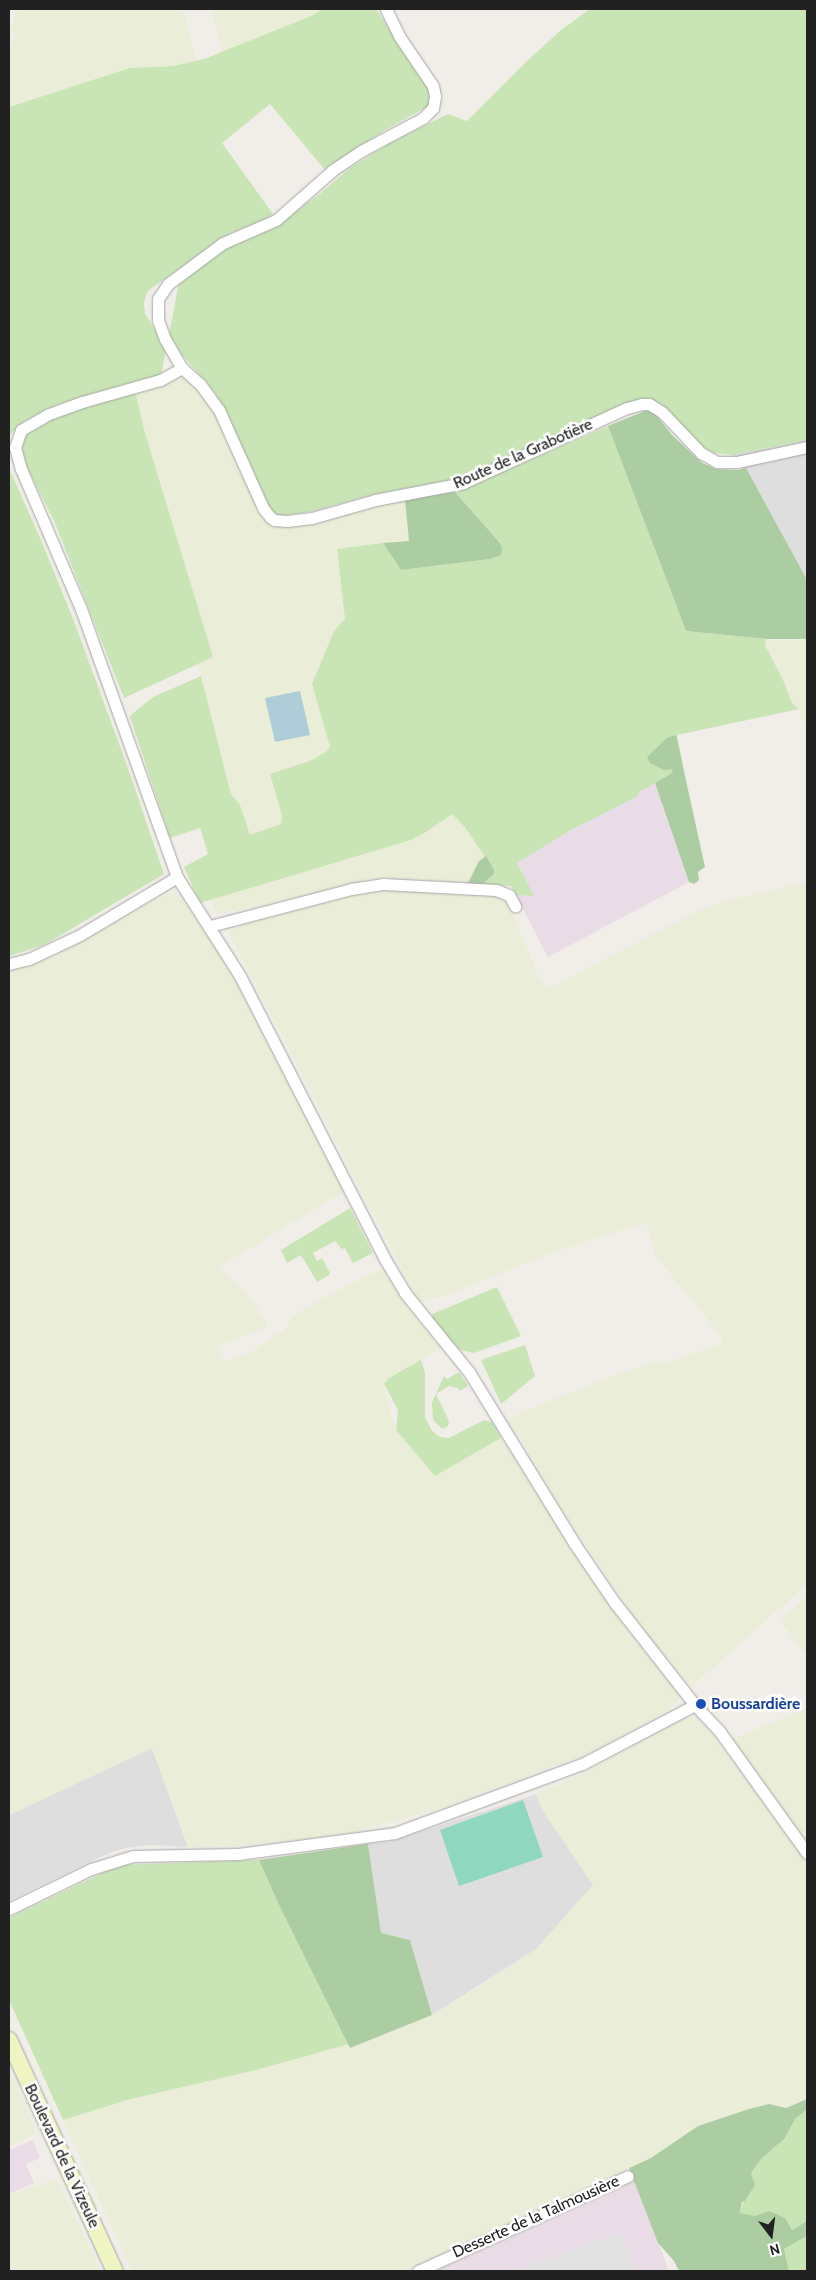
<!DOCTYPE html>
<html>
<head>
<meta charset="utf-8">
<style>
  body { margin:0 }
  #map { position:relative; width:816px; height:2280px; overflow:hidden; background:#f1eee9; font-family:Cabin,sans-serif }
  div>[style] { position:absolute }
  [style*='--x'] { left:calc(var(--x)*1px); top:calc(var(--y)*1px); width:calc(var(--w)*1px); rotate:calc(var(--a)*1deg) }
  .residential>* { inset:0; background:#dfdede }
  .industrial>* { inset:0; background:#e9dce6 }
  .farmland>* { inset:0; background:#eaedd7 }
  .grass>* { inset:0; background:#cae5b5 }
  .forest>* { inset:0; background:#accca2 }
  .pitch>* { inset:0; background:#8fd7bf }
  .parking>* { inset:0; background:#e1e1e1 }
  .water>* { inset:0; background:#aecdd9 }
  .roads { filter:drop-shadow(0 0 1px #a5a5a5) drop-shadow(0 0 1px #a5a5a5) }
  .street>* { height:11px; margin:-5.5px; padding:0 5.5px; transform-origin:5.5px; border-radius:5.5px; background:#fff }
  .secondary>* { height:16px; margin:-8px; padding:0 8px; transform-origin:8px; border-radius:8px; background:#eff4c3 }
  .dots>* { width:14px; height:14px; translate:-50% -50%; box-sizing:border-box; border:2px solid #fff; border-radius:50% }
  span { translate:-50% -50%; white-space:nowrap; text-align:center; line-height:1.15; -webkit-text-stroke:5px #fff; paint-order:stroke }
  .street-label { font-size:16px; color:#212121 }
  .transit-label { font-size:16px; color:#164399; font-weight:700 }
  .left { translate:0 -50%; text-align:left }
  .frame { position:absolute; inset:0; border:10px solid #212121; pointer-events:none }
  .north { position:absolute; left:746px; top:2210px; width:50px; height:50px; -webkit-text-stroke:4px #fff; paint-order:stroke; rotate:165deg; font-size:14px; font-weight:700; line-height:20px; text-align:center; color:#212121 }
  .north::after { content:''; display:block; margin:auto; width:18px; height:22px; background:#212121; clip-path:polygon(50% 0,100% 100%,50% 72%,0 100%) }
</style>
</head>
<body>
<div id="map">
  <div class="residential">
    <div style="clip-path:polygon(807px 440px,807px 581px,746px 468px,731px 455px)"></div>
    <div style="clip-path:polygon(152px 1748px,188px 1847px,151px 1845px,126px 1848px,109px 1853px,9px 1901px,9px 1815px)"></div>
    <div style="clip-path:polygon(536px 1794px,543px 1810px,593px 1885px,536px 1949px,432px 2015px,410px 1940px,381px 1934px,368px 1844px,389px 1842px)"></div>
  </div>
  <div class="industrial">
    <div style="clip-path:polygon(655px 783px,689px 882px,548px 957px,511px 886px,482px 884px,494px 874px)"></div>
    <div style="clip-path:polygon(33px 2140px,40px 2158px,26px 2164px,34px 2183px,9px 2194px,9px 2150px)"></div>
    <div style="clip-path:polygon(635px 2181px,669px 2271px,437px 2271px)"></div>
  </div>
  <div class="farmland">
    <div style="clip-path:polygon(17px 9px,182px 9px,197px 61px,174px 66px,130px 68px,9px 107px,9px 53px,17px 31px,10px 32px)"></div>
    <div style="clip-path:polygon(212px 9px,323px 9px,311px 16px,222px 53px)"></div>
    <div style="clip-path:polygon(184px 378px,190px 379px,198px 385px,229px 438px,262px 517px,271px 522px,405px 500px,409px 541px,337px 550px,345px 619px,334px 631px,312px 684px,330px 747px,326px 752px,310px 761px,270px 774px,283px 821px,278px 826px,250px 835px,240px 805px,231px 794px,198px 664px,213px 657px,145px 433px,135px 391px)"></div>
    <div style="clip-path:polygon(766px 639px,807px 641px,807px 734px,799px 709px,792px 703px,783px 680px,765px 645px)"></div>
    <div style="clip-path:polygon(452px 814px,464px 826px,486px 856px,479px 861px,468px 883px,396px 877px,367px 879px,272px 903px,217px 914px,210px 900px,411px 840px)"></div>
    <div style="clip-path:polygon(807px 882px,807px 1584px,691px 1687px,645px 1633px,553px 1496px,524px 1443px,507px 1420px,526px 1410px,632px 1369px,657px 1361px,666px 1363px,723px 1343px,718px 1332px,656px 1256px,647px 1226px,643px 1223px,551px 1253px,444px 1296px,419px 1302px,228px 931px,258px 920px,363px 893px,399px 887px,501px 896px,511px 909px,539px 978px,549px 988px,704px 908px,726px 901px)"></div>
    <div style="clip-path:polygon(175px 893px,182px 899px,223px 958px,345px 1191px,219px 1267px,250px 1297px,268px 1326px,216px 1347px,223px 1361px,248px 1354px,285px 1329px,291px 1319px,303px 1309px,382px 1268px,418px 1321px,441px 1349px,389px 1378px,383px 1384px,396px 1430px,435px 1476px,501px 1438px,610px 1606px,634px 1639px,681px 1697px,669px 1710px,590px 1753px,444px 1807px,347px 1834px,238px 1846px,188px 1847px,152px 1748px,9px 1815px,9px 971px,50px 958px,164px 895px)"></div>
    <div style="clip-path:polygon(807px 1596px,807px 1657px,780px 1621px)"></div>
    <div style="clip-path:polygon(807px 1708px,807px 1843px,732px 1739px)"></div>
    <div style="clip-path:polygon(686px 1718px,696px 1718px,707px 1728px,807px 1863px,807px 2099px,786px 2108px,769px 2104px,698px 2126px,651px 2158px,404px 2271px,132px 2271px,63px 2120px,127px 2100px,256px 2070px,331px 2047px,349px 2044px,351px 2048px,432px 2015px,480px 1986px,536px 1949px,593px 1885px,542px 1810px,536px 1794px,588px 1771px)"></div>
    <div style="clip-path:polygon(9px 2069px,34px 2126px,34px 2135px,9px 2147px)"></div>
    <div style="clip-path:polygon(57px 2179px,101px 2271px,9px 2271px,9px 2195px)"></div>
  </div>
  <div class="grass">
    <div style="clip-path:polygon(323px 9px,376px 9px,429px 88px,433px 99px,427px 107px,385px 130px,325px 170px,270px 104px,222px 143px,273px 214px,262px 221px,232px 232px,149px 290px,146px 295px,144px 304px,145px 313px,166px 349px,161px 377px,56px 405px,21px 423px,9px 436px,9px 107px,130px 68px,174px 66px,207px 58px,311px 16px)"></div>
    <div style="clip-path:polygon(590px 9px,807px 9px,807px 440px,731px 455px,715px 453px,702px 447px,656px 402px,444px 482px,371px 495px,309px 512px,281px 516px,271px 513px,223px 407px,214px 391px,183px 356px,169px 335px,179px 282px,228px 245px,270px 230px,321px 193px,351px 167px,392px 142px,448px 114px,467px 121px,527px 61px,561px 30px)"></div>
    <div style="clip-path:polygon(135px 391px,145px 433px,213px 657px,124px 698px,55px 523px,24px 461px,22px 451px,23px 440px,29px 431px,60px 414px)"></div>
    <div style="clip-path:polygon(608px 426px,686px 631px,766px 639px,765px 645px,783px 680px,792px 703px,799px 709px,677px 735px,683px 764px,672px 774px,639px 792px,638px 796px,571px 830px,517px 863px,534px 896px,516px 895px,511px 886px,482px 884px,494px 874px,494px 870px,464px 826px,452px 814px,426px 832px,411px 840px,200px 903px,184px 867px,208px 854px,200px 828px,170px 838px,130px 717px,132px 714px,153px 697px,201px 676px,231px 794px,240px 805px,250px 835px,281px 824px,282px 816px,270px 774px,310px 761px,326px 752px,330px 747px,312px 684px,334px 631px,345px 619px,337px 549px,383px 543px,401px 570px,490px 559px,500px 543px,455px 492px)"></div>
    <div style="clip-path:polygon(9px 468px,41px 540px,72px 616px,128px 768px,164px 874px,44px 945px,9px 956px)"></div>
    <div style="clip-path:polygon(350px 1208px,373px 1253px,353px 1263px,345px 1248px,342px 1249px,335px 1241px,313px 1253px,317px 1261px,322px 1258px,330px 1273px,329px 1275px,317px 1282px,301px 1255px,287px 1263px,281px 1250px)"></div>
    <div style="clip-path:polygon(497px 1287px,521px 1336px,474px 1353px,460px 1350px,435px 1324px,432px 1314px)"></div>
    <div style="clip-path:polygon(525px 1345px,535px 1376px,501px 1404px,481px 1360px)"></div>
    <div style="clip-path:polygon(421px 1360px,425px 1373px,425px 1417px,432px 1431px,440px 1437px,449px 1438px,484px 1420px,492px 1422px,501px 1438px,435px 1476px,396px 1430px,398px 1410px,384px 1384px,389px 1378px)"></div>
    <div style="clip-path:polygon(459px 1372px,468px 1386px,460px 1391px,458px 1388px,449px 1386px,436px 1394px,449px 1421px,448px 1426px,442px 1429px,433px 1420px,432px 1402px,444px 1376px,447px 1379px)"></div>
    <div style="clip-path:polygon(259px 1860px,279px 1905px,349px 2044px,256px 2070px,127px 2100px,63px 2120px,9px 2000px,9px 1918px,119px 1865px)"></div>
    <div style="clip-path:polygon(807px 2109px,807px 2221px,792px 2230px,755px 2216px,740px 2214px,751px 2173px,761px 2159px,785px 2138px,795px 2119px)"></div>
    <div style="clip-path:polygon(807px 2236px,807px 2271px,789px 2271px,784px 2249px)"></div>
  </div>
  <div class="forest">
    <div style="clip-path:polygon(645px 411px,653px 411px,672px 435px,702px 463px,716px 469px,738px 470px,746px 468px,807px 580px,807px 639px,766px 639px,686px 631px,608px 426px)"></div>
    <div style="clip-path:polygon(455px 492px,500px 543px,502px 548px,501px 555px,490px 559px,401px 570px,383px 543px,409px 541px,405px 500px)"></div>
    <div style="clip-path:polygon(676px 735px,705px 867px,698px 872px,699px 880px,694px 884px,689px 882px,655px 783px,671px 774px,673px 769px,664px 770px,650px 763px,647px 757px,667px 738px)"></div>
    <div style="clip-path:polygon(486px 856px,494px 870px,494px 874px,482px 884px,468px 883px,479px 861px)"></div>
    <div style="clip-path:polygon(368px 1844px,381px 1933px,410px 1940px,432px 2015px,350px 2048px,279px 1905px,259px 1860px)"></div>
    <div style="clip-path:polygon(807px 2099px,807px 2109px,795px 2119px,785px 2138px,761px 2159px,751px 2173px,755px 2185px,745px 2201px,742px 2202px,740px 2213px,755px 2216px,769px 2211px,785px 2218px,792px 2230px,807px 2221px,807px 2236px,784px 2249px,789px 2271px,679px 2271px,674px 2261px,658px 2243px,629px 2168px,651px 2158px,698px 2126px,749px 2109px,769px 2104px,786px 2108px)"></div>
  </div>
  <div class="pitch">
    <div style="clip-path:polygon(523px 1800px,543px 1857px,459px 1886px,440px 1830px)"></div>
  </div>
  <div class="parking">
    <div style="clip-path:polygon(618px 2234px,623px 2237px,636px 2271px,513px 2271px)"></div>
  </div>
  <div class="water">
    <div style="clip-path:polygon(300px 691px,310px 735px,275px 742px,265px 698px)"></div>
  </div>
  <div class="roads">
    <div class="street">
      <div style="--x:386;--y:9;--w:30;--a:64"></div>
      <div style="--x:399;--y:36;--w:60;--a:55.8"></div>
      <div style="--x:433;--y:86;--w:10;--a:79"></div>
      <div style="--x:435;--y:96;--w:12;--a:99"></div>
      <div style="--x:433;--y:108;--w:14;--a:135"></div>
      <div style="--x:423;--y:118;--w:70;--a:152"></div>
      <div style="--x:361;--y:151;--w:34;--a:146"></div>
      <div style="--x:333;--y:170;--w:76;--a:138.7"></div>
      <div style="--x:276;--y:220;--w:58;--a:156.5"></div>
      <div style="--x:223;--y:243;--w:69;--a:143.3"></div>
      <div style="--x:168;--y:284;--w:18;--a:124"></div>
      <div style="--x:158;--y:299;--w:21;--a:90"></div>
      <div style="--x:158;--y:320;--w:20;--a:70"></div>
      <div style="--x:165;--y:339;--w:34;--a:60"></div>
      <div style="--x:182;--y:368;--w:24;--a:42"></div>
      <div style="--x:200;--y:384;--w:32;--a:54"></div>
      <div style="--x:219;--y:410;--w:107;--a:65.8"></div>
      <div style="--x:263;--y:508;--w:11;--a:52"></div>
      <div style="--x:270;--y:517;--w:5;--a:37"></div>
      <div style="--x:274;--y:520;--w:13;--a:4"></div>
      <div style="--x:287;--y:521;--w:25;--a:-7"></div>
      <div style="--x:312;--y:518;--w:66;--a:-15.9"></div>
      <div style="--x:375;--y:500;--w:90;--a:-10.9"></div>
      <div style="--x:463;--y:483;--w:180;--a:-24.6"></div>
      <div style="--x:627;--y:408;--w:16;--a:-15"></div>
      <div style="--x:642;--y:404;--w:7;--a:0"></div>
      <div style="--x:649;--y:404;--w:15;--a:32"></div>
      <div style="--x:662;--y:412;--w:57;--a:46.4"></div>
      <div style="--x:701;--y:453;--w:18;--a:29"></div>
      <div style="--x:717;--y:462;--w:20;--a:0"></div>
      <div style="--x:737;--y:462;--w:72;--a:-12.1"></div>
      <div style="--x:182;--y:368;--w:25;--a:151"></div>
      <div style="--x:160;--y:380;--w:81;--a:164.2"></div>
      <div style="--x:82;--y:402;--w:37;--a:160"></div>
      <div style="--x:47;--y:415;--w:30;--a:150"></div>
      <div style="--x:21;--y:430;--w:18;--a:109"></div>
      <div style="--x:15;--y:447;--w:23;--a:75"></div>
      <div style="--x:21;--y:469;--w:152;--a:66.8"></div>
      <div style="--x:81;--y:609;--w:285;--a:70.3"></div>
      <div style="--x:177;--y:877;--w:117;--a:57.5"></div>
      <div style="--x:240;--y:976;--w:320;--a:62.9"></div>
      <div style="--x:386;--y:1261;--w:37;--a:59"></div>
      <div style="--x:405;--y:1293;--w:102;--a:51"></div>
      <div style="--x:469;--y:1372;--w:201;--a:58.4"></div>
      <div style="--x:574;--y:1543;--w:73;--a:55.7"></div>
      <div style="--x:615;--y:1603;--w:130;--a:51.9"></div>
      <div style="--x:695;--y:1705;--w:37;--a:47"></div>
      <div style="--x:720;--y:1732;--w:149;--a:54.3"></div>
      <div style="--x:210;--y:926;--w:146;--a:-14.7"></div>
      <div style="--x:351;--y:889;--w:33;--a:-9"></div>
      <div style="--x:384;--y:884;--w:112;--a:3.1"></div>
      <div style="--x:496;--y:890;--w:14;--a:21"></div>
      <div style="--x:509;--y:895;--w:13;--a:61"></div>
      <div style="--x:9;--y:964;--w:21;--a:-14"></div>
      <div style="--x:29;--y:959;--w:56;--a:-25.2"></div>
      <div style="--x:80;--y:935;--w:113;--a:-30.9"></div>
      <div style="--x:9;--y:1909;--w:91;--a:-26"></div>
      <div style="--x:91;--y:1869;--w:44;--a:-17.2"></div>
      <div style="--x:133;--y:1856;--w:105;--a:-1.1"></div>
      <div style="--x:238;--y:1854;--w:158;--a:-7.6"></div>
      <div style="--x:395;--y:1833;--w:199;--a:-20.3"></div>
      <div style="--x:582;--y:1764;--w:127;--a:-27.6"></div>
      <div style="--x:418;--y:2271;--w:230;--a:-24.3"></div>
    </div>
    <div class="secondary">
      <div style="--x:9;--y:2040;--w:254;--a:65.4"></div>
    </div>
  </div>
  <div class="dots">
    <div style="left:701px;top:1704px;background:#1a4fb4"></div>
  </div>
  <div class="street-label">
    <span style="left:523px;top:454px;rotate:-24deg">Route de la Grabotière</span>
    <span style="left:62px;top:2156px;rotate:65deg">Boulevard de la Vizeule</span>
    <span style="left:536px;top:2217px;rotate:-24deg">Desserte de la Talmousière</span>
  </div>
  <div class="transit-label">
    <span class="left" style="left:711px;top:1704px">Boussardière</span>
  </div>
  <div class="frame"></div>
  <div class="north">N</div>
</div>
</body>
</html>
